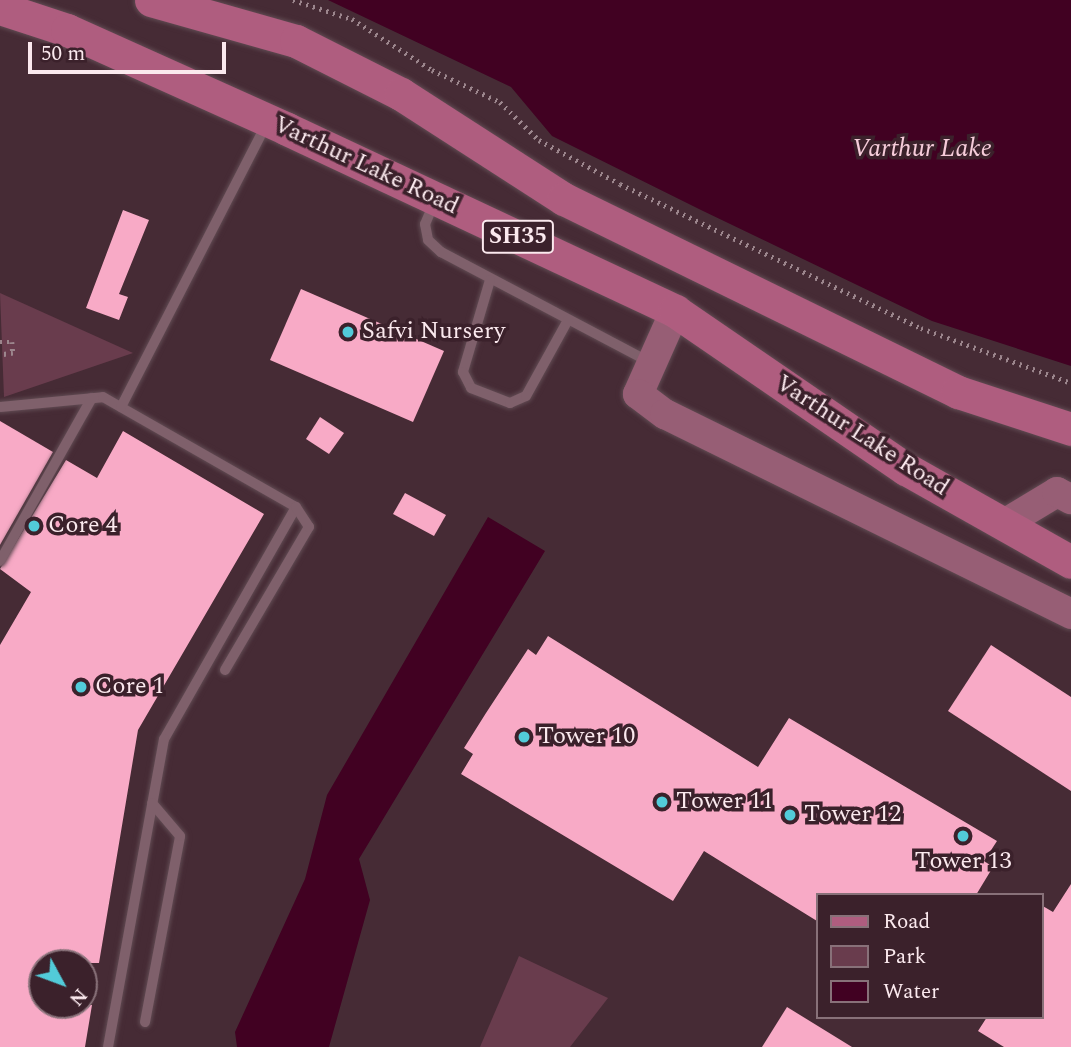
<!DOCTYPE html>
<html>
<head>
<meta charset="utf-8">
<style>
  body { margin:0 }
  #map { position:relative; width:1071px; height:1047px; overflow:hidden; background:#462b35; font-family:Spectral,serif }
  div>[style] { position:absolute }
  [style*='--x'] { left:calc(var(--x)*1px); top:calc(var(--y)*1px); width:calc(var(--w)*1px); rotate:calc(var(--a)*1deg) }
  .green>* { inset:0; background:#693c4d }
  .water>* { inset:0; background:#410122 }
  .building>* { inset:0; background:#f8aac6 }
  .path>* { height:4.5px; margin-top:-2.25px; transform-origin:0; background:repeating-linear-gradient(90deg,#9c868d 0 2px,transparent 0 7px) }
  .roads { filter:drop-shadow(0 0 2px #614b53) drop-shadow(0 0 2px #614b53) }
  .lane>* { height:10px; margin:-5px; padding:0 5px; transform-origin:5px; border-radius:5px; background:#7f606b }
  .secondary>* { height:30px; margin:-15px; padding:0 15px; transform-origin:15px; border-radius:15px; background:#975e75 }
  .primary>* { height:33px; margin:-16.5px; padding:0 16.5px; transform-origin:16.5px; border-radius:16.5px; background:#af5d7f }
  .dots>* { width:19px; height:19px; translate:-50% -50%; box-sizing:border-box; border:4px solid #3b212b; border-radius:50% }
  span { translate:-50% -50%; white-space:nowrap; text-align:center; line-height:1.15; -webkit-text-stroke:7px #3b212b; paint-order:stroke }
  .shield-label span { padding:2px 5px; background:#3b212b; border:2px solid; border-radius:5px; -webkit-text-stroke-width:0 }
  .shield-label { font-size:23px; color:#fbe9ee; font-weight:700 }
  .street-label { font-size:24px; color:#fbe9ee }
  .poi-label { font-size:24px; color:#fbe9ee }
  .left { translate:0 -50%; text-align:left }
  .water-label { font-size:26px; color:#f6ccda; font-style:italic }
  .legend { position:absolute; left:816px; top:893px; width:228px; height:126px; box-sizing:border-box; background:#3b212b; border:2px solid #887179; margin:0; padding:9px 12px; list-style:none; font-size:21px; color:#fbe9ee }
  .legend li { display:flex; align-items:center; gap:14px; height:35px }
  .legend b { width:35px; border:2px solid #887179 }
  .north { position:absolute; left:28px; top:949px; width:70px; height:70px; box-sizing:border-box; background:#3b212b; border:2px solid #887179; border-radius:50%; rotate:131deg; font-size:19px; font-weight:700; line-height:28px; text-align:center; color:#fbe9ee }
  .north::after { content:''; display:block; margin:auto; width:24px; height:32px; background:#52cbd9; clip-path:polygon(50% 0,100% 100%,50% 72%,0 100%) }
  .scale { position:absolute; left:28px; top:42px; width:198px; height:32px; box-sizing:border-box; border:4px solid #fbe9ee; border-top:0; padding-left:9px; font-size:21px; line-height:24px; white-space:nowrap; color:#fbe9ee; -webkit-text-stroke:5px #3b212b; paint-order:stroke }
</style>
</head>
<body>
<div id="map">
  <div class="green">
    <div style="clip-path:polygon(0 293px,133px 353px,4px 397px)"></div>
    <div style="clip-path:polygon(519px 956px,608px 998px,570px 1047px,480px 1047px)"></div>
  </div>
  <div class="water">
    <div style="clip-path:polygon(328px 0,1071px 0,1071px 366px,932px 321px,701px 210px,552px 136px,511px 87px)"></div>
    <div style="clip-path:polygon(488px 517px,545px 551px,359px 859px,370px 900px,329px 1047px,237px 1047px,235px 1032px,305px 879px,327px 795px)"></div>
  </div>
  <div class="building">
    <div style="clip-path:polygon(123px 210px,149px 220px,119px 294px,128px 297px,119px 320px,86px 308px)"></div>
    <div style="clip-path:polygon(301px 289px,444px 351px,413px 422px,270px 360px)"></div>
    <div style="clip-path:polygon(320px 417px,344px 433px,329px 454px,306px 439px)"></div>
    <div style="clip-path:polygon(0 421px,53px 452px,0 545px)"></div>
    <div style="clip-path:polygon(123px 431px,264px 514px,138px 730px,99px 963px,42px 963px,42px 1005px,92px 1005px,85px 1047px,0 1047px,0 645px,31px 592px,0 569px,66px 460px,97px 478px)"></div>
    <div style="clip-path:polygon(405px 493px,446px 515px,434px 536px,393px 514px)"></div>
    <div style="clip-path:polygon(548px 636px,758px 767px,789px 718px,997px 841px,984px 861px,993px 867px,976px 895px,817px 895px,817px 921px,704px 851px,673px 901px,461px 774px,473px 754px,464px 748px,486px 713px,528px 649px,536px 655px)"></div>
    <div style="clip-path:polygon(991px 645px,1071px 697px,1071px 791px,948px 711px)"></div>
    <div style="clip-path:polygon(1071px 884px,1071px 1047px,1004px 1047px,978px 1031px,987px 1017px,1041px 1017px,1041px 905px,1053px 912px)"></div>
    <div style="clip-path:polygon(787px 1007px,852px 1047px,762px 1047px)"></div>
  </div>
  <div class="path">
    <div style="--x:293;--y:0;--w:62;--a:17.9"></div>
    <div style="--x:352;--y:19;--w:95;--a:32.5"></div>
    <div style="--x:432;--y:70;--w:75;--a:25.2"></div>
    <div style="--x:500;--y:102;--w:54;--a:44.3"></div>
    <div style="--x:539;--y:140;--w:92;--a:28.5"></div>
    <div style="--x:620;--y:184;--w:334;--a:25.6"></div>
    <div style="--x:921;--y:328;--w:160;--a:20.1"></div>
    <div style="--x:0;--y:342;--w:12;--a:0"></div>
    <div style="--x:12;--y:342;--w:11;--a:85"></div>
    <div style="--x:13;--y:353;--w:13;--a:171"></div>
  </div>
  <div class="roads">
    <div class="lane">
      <div style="--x:434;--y:203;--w:23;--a:113"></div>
      <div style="--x:425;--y:224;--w:16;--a:79"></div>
      <div style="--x:428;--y:240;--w:18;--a:43"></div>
      <div style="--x:441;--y:252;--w:236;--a:27.8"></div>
      <div style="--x:490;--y:280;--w:96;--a:106.4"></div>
      <div style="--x:463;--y:372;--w:18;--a:63"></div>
      <div style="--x:471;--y:388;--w:42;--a:21"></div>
      <div style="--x:510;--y:403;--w:17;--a:-24"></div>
      <div style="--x:526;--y:396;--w:87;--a:-61.1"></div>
      <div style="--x:0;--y:407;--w:103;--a:-5.5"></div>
      <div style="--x:103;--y:397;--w:222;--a:29.7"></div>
      <div style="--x:296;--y:507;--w:267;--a:119.6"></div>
      <div style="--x:164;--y:739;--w:313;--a:100.3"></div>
      <div style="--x:121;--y:407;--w:319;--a:-62.8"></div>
      <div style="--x:0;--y:561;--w:187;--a:-60.6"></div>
      <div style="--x:225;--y:670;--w:166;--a:-59.6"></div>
      <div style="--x:309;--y:527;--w:24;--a:-123"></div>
      <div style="--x:145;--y:1022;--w:189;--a:-79.3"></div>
      <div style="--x:180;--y:836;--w:43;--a:-130.3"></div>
    </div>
    <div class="secondary">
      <div style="--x:675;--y:311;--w:91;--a:114"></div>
      <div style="--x:638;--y:394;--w:34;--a:37"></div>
      <div style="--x:665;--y:414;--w:453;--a:26.2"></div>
      <div style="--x:1004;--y:524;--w:62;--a:-31.1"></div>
      <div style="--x:1057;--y:492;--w:16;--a:27"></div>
    </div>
    <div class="primary">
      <div style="--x:151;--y:0;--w:151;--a:15.8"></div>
      <div style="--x:296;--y:41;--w:118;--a:26.8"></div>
      <div style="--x:401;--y:94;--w:194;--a:32.8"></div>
      <div style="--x:564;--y:199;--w:439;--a:26.1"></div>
      <div style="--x:958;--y:392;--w:119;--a:18.1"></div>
      <div style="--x:0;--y:8;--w:71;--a:18.2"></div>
      <div style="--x:67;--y:30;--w:241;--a:24.2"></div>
      <div style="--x:287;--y:129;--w:429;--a:25.1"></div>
      <div style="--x:675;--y:311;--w:280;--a:34.4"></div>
      <div style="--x:906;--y:469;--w:189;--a:29.4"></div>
    </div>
  </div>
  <div class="dots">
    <div style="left:348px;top:332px;background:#52cbd9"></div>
    <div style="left:34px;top:526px;background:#52cbd9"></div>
    <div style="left:81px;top:687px;background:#52cbd9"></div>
    <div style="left:524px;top:737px;background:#52cbd9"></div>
    <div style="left:662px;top:802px;background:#52cbd9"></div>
    <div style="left:790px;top:815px;background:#52cbd9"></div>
    <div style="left:963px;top:836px;background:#52cbd9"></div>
  </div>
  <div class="shield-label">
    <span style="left:518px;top:237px">SH35</span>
  </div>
  <div class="street-label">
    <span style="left:366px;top:166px;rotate:25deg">Varthur Lake Road</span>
    <span style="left:862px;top:436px;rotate:33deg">Varthur Lake Road</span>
  </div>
  <div class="poi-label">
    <span class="left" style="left:362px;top:332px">Safvi Nursery</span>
    <span class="left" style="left:48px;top:526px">Core 4</span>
    <span class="left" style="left:95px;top:687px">Core 1</span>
    <span class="left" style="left:538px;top:737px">Tower 10</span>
    <span class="left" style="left:676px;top:802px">Tower 11</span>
    <span class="left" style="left:804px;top:815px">Tower 12</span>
    <span style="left:963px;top:862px">Tower 13</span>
  </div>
  <div class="water-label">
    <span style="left:922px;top:149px">Varthur Lake</span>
  </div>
  <ul class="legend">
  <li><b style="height:9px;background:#af5d7f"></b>Road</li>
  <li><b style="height:19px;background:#693c4d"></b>Park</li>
  <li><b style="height:19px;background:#410122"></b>Water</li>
  </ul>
  <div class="north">N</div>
  <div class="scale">50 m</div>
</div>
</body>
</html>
